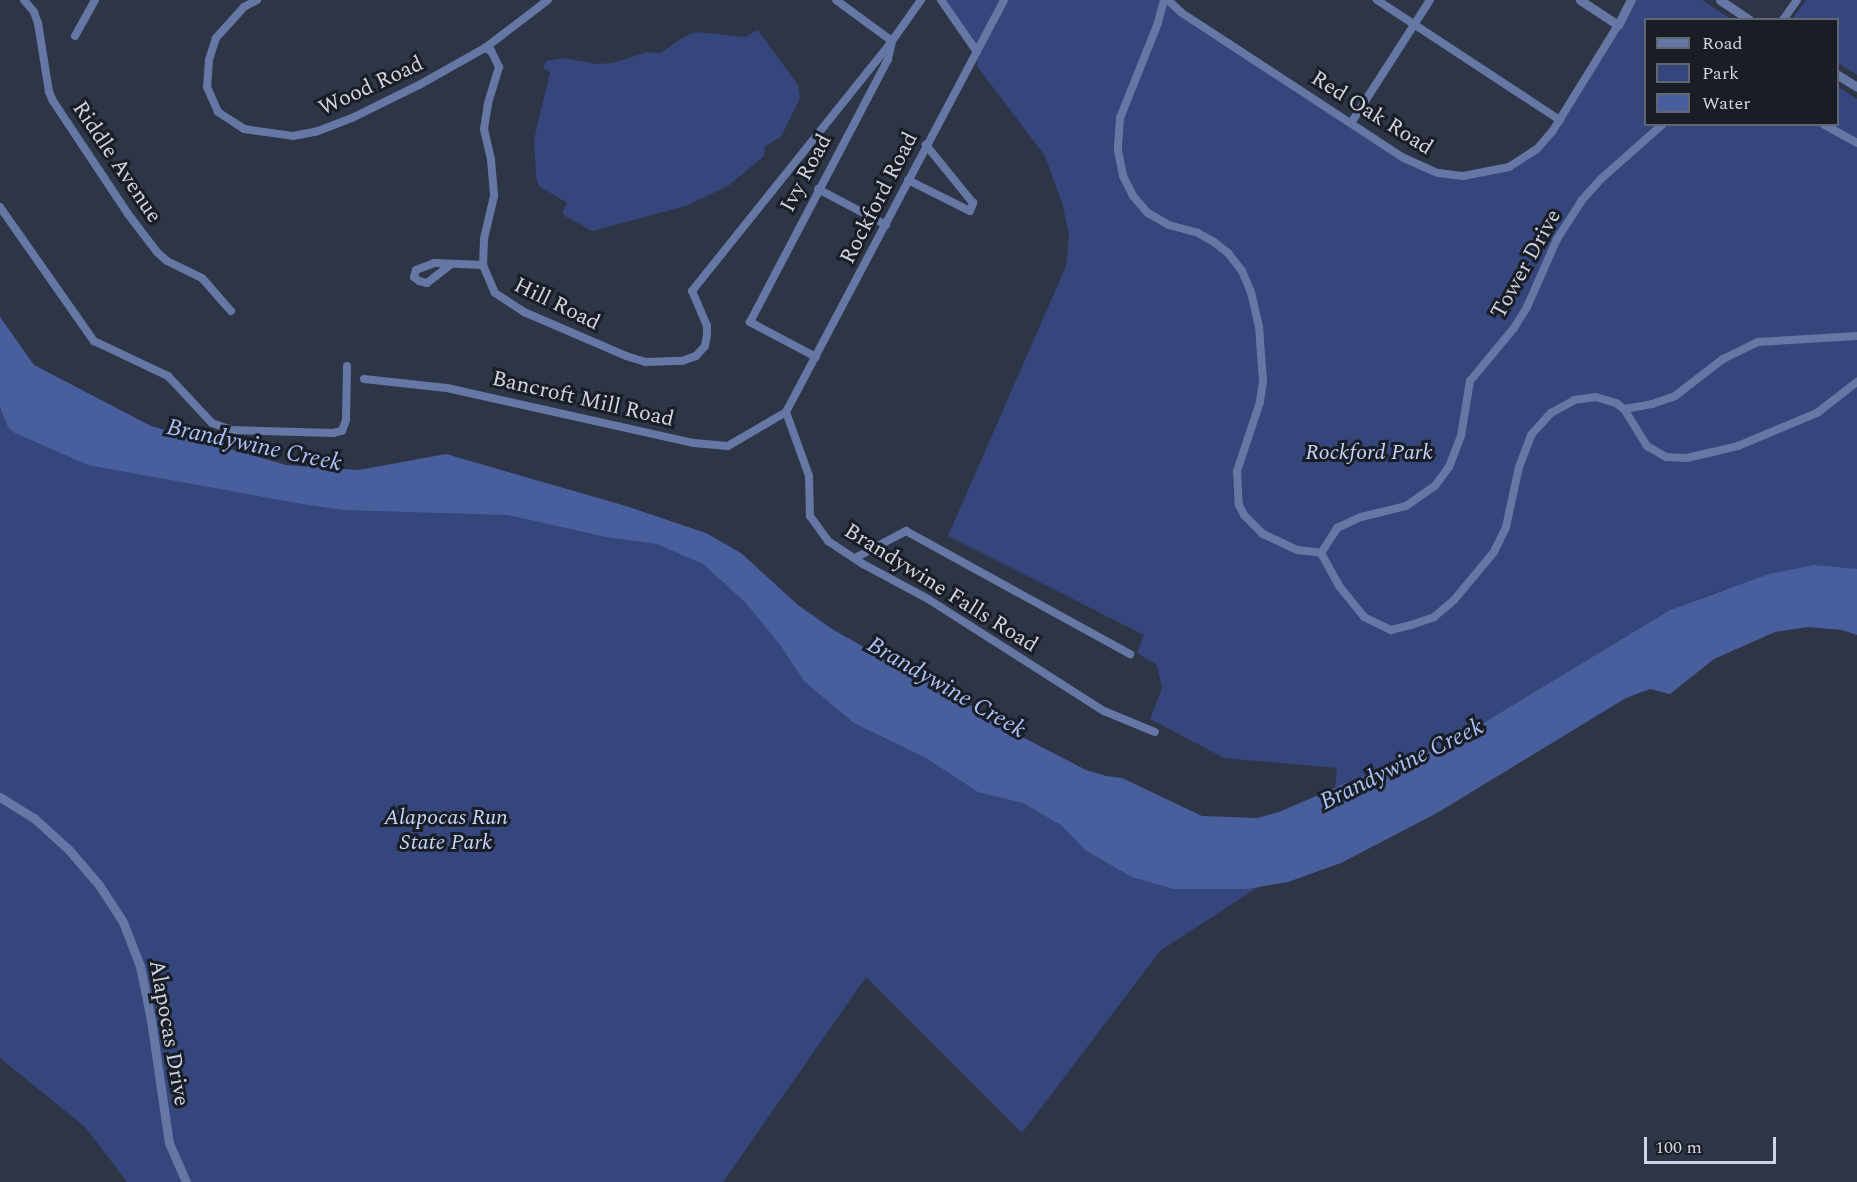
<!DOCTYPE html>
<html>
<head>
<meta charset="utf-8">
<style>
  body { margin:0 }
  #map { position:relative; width:1857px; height:1182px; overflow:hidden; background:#2e3547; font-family:Spectral,serif }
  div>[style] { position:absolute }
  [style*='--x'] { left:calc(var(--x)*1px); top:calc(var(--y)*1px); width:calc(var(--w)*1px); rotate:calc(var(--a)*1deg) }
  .green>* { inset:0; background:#34467b }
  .water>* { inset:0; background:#495e9d }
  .minor>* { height:8px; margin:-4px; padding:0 4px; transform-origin:4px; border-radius:4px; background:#6577a4 }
  .tertiary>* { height:9px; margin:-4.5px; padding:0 4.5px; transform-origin:4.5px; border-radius:4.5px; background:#6577a4 }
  span { translate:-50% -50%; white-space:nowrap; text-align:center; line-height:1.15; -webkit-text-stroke:6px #191d25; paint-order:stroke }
  .street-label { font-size:22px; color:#d0d4e0 }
  .park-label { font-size:22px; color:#c6d4f9; font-style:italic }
  .water-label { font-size:24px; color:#acc0f7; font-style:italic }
  .legend { position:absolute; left:1644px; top:18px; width:195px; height:108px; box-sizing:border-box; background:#191d25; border:2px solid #626670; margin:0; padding:8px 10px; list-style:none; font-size:18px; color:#d0d4e0 }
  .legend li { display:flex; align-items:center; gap:12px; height:30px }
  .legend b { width:30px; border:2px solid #626670 }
  .scale { position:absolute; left:1644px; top:1137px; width:132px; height:27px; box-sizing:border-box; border:3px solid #d0d4e0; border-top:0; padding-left:8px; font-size:18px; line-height:21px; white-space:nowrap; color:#d0d4e0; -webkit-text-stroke:4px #191d25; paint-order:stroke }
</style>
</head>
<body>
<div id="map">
  <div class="green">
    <div style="clip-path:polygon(941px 0,1168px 0,1404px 158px,1451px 175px,1509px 167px,1537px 149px,1631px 0,1702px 0,1731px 19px,1646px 20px,1646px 124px,1838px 124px,1838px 87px,1857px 99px,1857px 569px,1723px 590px,1670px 610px,1442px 748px,1374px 771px,1335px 789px,1337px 768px,1224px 758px,1150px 719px,1162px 688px,1157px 665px,1137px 653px,1144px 635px,948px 536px,1066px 266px,1069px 234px,1062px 203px,1045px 156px,977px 66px,977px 52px)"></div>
    <div style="clip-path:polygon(1806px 0,1857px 0,1857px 75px,1838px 63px,1838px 20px,1792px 19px)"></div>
    <div style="clip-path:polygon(758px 30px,798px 85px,800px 98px,781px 137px,765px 146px,764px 156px,728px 186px,686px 206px,592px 231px,565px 216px,562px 212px,567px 203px,539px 186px,536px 177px,534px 140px,550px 72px,543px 68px,546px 61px,563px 58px,597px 64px,613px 63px,647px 52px,661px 53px,682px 38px,696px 32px,745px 37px)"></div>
    <div style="clip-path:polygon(0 372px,135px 445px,692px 536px,815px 638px,1252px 872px,1258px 887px,1160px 951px,1022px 1133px,866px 977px,723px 1182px,127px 1182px,85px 1127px,0 1058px)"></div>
  </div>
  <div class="water">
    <div style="clip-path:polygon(0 317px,34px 365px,151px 426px,178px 434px,286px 465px,359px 470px,446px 454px,626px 506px,706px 533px,741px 553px,798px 605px,832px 629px,885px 659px,952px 692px,995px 723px,1086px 770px,1106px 776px,1122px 778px,1202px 816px,1257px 818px,1279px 812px,1374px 771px,1442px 748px,1670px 610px,1769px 574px,1814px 565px,1857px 569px,1857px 635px,1842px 630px,1808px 627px,1775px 632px,1714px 659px,1670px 694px,1650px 689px,1626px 698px,1437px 813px,1341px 863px,1288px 882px,1247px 889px,1174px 889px,1132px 877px,1085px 850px,1061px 825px,1023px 803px,978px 792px,926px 758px,854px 723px,804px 681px,781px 646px,745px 602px,703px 564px,657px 544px,606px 537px,508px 515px,343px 510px,302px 504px,88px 465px,15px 433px,8px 427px,0 407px)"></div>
  </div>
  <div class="minor">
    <div style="--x:24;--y:0;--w:16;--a:50"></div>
    <div style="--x:34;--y:12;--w:12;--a:70"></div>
    <div style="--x:38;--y:23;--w:70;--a:80.9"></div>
    <div style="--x:49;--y:92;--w:10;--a:66"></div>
    <div style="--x:53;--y:101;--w:136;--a:56.4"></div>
    <div style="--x:128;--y:214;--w:48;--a:52.7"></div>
    <div style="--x:157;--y:252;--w:13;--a:42"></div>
    <div style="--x:167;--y:261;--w:39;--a:26"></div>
    <div style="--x:202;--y:278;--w:44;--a:48.7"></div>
    <div style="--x:257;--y:0;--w:15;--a:152"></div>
    <div style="--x:244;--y:7;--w:42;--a:132.1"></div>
    <div style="--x:216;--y:38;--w:23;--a:108"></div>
    <div style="--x:209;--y:60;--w:27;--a:94"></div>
    <div style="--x:207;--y:87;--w:27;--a:66"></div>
    <div style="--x:218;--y:112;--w:31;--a:33"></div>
    <div style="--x:244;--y:129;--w:49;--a:8.1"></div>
    <div style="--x:293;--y:136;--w:25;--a:-11"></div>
    <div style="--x:318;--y:131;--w:39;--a:-21"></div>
    <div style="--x:354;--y:117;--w:72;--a:-26.2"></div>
    <div style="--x:419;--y:85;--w:76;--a:-29.3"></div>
    <div style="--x:485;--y:48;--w:79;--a:-37.3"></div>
    <div style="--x:941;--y:0;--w:63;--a:55.3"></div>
    <div style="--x:1164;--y:0;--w:24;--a:105"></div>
    <div style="--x:1158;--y:23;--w:102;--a:111.8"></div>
    <div style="--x:1120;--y:118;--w:32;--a:94"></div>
    <div style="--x:1118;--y:150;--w:26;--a:79"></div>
    <div style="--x:1123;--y:176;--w:22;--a:63"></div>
    <div style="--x:1133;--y:196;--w:23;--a:49"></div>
    <div style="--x:1148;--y:213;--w:24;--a:30"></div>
    <div style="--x:1169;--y:225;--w:30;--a:15"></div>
    <div style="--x:1198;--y:233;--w:18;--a:29"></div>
    <div style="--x:1214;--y:242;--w:18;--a:38"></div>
    <div style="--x:1228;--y:253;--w:23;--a:52"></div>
    <div style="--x:1242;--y:271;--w:23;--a:67"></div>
    <div style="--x:1251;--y:292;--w:35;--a:77"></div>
    <div style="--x:1259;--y:326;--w:56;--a:85.9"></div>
    <div style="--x:1263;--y:382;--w:20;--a:99"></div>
    <div style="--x:1260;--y:402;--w:73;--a:108.4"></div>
    <div style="--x:1237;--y:471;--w:34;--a:87"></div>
    <div style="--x:1239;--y:505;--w:11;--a:63"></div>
    <div style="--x:1244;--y:515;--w:27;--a:45"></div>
    <div style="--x:1263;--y:534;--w:38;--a:25"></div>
    <div style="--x:1298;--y:550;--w:23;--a:7"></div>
    <div style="--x:1168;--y:0;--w:19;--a:43"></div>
    <div style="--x:1182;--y:13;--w:265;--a:33.2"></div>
    <div style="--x:1404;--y:158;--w:37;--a:24"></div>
    <div style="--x:1438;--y:173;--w:25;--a:7"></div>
    <div style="--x:1463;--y:176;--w:47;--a:-11.1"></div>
    <div style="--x:1509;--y:167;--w:33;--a:-33"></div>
    <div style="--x:1537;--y:149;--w:23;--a:-49"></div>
    <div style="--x:1552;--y:132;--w:126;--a:-58.3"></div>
    <div style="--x:1377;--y:0;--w:219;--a:33.3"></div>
    <div style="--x:1783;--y:20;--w:24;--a:-55"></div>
    <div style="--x:75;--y:36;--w:41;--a:-60.9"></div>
    <div style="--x:485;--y:48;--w:7;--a:27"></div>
    <div style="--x:491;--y:51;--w:18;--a:63"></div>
    <div style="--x:499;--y:67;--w:39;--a:107"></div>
    <div style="--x:488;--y:104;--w:25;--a:99"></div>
    <div style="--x:484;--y:129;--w:32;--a:77"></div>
    <div style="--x:491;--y:160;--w:36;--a:85"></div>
    <div style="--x:494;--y:196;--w:44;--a:103.1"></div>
    <div style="--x:484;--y:239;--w:26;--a:92"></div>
    <div style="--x:483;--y:265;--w:30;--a:67"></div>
    <div style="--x:495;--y:293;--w:35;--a:33"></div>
    <div style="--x:524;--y:312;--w:111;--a:23.3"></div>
    <div style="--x:626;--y:356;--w:21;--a:17"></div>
    <div style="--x:646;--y:362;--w:36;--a:-2"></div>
    <div style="--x:682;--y:361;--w:15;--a:-20"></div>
    <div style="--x:696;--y:356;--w:13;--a:-48"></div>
    <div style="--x:705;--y:346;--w:11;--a:-80"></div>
    <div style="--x:707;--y:335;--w:9;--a:-90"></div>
    <div style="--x:707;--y:326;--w:38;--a:-113"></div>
    <div style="--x:692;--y:291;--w:320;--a:-51.3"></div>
    <div style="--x:892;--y:41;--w:50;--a:-54.7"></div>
    <div style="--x:1351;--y:123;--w:146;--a:-57.3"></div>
    <div style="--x:1823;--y:124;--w:39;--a:29"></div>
    <div style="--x:908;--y:180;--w:69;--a:26.6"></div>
    <div style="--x:970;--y:211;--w:9;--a:-69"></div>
    <div style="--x:973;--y:203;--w:75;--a:-129"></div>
    <div style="--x:818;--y:189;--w:77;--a:27.9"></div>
    <div style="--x:0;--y:207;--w:164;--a:55"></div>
    <div style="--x:94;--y:341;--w:82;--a:25.3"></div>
    <div style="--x:168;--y:376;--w:64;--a:46.9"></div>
    <div style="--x:212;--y:423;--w:20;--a:20"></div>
    <div style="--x:231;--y:430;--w:102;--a:1.7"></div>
    <div style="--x:333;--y:433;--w:9;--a:-13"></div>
    <div style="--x:342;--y:431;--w:12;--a:-70"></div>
    <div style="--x:346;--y:420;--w:54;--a:-88.9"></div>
    <div style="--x:450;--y:265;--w:29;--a:142"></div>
    <div style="--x:427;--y:283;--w:8;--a:-166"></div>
    <div style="--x:419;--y:281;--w:6;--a:-141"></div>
    <div style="--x:414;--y:277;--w:7;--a:-74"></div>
    <div style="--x:416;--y:270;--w:19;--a:-21"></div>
    <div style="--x:434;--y:263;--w:49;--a:2.3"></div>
    <div style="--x:816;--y:357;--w:75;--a:-152.1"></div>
    <div style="--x:750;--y:322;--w:297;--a:-62.3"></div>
    <div style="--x:888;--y:59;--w:18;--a:-77"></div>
    <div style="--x:892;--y:41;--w:69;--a:-143.8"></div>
    <div style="--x:364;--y:379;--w:83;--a:6.2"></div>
    <div style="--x:447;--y:388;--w:253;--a:12.6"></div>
    <div style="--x:694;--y:443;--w:34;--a:5"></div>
    <div style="--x:728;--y:446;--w:67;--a:-30.4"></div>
    <div style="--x:1624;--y:409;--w:28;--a:-10"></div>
    <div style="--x:1652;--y:404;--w:24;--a:-19"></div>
    <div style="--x:1675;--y:396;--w:61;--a:-37.6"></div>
    <div style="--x:1723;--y:359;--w:39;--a:-26"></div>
    <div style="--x:1758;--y:342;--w:99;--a:-3.5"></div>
    <div style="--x:786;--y:412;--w:68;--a:70.2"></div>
    <div style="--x:809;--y:476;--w:40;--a:88.6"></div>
    <div style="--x:810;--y:516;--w:31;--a:54"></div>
    <div style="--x:828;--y:541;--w:42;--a:33.3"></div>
    <div style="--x:863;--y:564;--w:74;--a:28.3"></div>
    <div style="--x:928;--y:599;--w:209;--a:32.5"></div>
    <div style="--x:1104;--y:711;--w:55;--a:22.4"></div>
    <div style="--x:786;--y:412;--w:466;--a:-62.1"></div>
    <div style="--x:1321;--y:553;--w:38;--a:61"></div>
    <div style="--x:1339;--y:586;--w:40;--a:51"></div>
    <div style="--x:1364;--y:617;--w:30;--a:26"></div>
    <div style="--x:1391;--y:630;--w:21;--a:-14"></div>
    <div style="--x:1411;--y:625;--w:24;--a:-19"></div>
    <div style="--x:1434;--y:617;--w:26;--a:-40"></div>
    <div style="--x:1454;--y:600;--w:62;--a:-50.2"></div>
    <div style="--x:1494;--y:552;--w:28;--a:-64"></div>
    <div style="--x:1506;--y:527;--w:61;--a:-77.8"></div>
    <div style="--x:1519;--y:467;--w:34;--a:-69"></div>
    <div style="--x:1531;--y:435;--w:30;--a:-48"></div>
    <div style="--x:1551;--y:413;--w:26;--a:-29"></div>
    <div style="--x:1574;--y:400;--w:22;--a:-8"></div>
    <div style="--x:1596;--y:397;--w:21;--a:17"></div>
    <div style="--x:1616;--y:403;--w:10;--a:37"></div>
    <div style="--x:1624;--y:409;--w:44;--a:58.1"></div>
    <div style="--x:1647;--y:446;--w:22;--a:30"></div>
    <div style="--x:1666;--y:457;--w:21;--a:3"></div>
    <div style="--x:1687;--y:458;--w:52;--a:-13.2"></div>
    <div style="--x:1738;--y:446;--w:86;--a:-22.7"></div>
    <div style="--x:1817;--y:413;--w:51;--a:-37.8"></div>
    <div style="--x:1321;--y:553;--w:30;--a:-57"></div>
    <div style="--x:1337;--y:528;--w:26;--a:-25"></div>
    <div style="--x:1361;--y:517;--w:46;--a:-13.7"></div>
    <div style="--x:1406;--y:506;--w:35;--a:-35"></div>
    <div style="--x:1435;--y:486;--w:24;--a:-54"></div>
    <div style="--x:1449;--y:467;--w:33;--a:-69"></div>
    <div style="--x:1461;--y:436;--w:56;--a:-80.7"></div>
    <div style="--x:1470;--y:381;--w:69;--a:-50.3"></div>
    <div style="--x:1514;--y:328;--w:25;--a:-58"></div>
    <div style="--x:1527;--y:307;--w:74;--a:-66.2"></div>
    <div style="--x:1557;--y:239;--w:46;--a:-57.3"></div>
    <div style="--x:1582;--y:200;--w:30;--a:-48"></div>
    <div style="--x:1602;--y:178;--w:81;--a:-41.5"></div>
    <div style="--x:855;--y:558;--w:58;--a:-27.9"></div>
    <div style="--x:906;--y:531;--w:256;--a:28.8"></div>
  </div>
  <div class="tertiary">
    <div style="--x:1580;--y:0;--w:45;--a:33.3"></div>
    <div style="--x:1618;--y:25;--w:28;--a:-63"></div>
    <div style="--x:1720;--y:0;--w:36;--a:34"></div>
    <div style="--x:1838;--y:75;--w:22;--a:32"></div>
    <div style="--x:0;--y:797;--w:40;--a:32"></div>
    <div style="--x:34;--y:818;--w:47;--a:42.4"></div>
    <div style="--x:69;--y:850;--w:46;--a:49.4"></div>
    <div style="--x:99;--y:885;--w:44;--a:57"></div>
    <div style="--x:123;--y:922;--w:47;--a:68.9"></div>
    <div style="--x:140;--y:966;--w:55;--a:78.5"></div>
    <div style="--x:151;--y:1020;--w:124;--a:81.7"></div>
    <div style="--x:169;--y:1143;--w:43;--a:66.4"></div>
  </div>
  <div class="street-label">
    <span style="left:371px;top:86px;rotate:-25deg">Wood Road</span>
    <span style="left:1372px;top:113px;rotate:32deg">Red Oak Road</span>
    <span style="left:117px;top:162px;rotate:56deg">Riddle Avenue</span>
    <span style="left:806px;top:173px;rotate:-62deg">Ivy Road</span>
    <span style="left:879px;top:198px;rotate:-63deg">Rockford Road</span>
    <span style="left:1526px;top:264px;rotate:-61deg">Tower Drive</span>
    <span style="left:557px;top:304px;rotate:26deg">Hill Road</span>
    <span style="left:583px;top:399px;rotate:13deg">Bancroft Mill Road</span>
    <span style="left:941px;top:588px;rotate:32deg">Brandywine Falls Road</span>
    <span style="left:169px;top:1033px;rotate:80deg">Alapocas Drive</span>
  </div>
  <div class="park-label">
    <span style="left:1369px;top:453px">Rockford Park</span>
    <span style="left:446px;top:830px">Alapocas Run<br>State Park</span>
  </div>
  <div class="water-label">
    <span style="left:254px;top:446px;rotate:12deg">Brandywine Creek</span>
    <span style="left:946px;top:688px;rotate:30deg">Brandywine Creek</span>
    <span style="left:1402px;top:765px;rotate:-26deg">Brandywine Creek</span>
  </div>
  <ul class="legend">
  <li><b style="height:8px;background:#6577a4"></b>Road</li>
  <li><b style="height:16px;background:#34467b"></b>Park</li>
  <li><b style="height:16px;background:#495e9d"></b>Water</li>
  </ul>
  <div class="scale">100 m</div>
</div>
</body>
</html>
